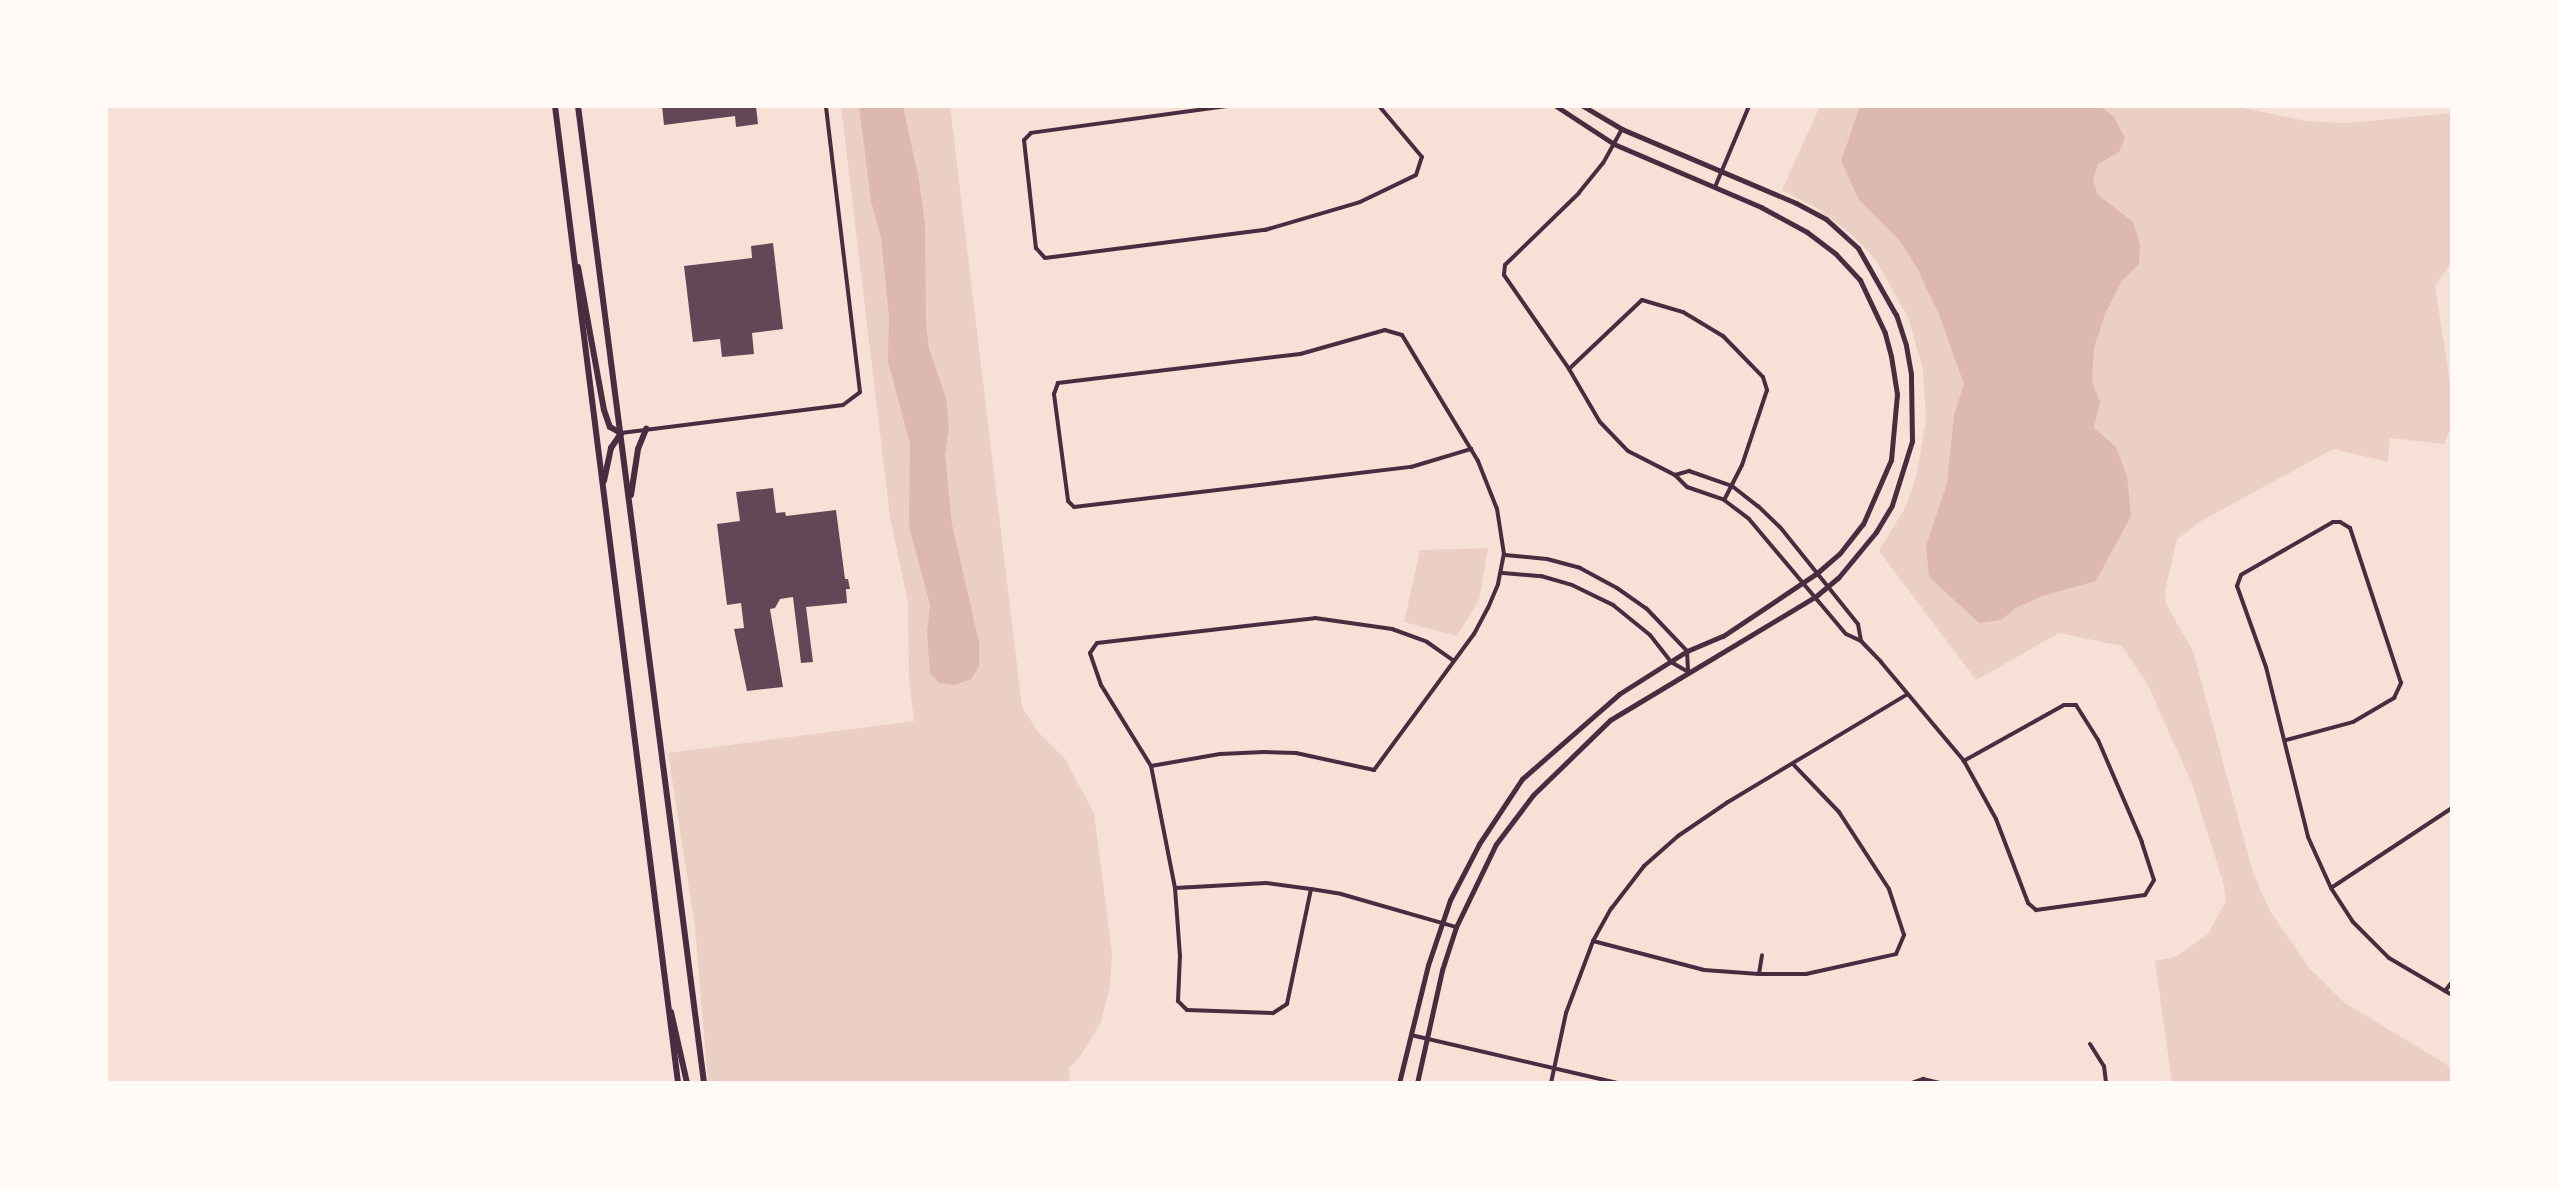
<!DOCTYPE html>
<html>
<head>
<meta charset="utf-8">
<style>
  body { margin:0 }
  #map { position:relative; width:2558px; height:1189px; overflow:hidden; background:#f7e1d7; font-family:"PT Sans",sans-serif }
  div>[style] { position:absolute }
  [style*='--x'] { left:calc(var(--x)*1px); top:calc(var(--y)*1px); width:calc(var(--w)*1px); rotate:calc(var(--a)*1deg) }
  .green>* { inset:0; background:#ebcfc5 }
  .water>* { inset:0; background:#dcb8b0 }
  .building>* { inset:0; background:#644757 }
  .minor>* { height:4px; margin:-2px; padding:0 2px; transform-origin:2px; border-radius:2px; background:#4a2c40 }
  .tertiary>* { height:5px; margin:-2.5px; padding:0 2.5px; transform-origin:2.5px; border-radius:2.5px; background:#4a2c40 }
  .secondary>* { height:6px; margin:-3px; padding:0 3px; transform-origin:3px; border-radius:3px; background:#4a2c40 }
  span { translate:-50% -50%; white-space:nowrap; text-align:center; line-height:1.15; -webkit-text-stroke:8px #fffaf5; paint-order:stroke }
  .frame { position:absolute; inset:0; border:108px solid #fffaf5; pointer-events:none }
</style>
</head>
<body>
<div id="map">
  <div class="green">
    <div style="clip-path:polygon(841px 106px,950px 106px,1022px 707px,1039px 733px,1065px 759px,1094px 813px,1112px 953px,1110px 986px,1101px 1022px,1080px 1057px,1069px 1068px,1070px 1083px,708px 1083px,695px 927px,668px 753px,914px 721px,909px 679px,908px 603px,890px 517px)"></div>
    <div style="clip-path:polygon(1820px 106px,2234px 106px,2306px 121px,2348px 123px,2452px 113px,2452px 261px,2435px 286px,2452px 395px,2452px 425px,2444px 444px,2390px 438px,2388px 462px,2333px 449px,2203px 520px,2177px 539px,2165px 591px,2166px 604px,2193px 651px,2253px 873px,2270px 911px,2309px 968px,2345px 1003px,2446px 1064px,2452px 1070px,2452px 1083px,2172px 1083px,2155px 961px,2175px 957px,2208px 934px,2226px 901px,2224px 885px,2192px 784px,2147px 683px,2122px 646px,2059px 633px,1976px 680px,1879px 551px,1906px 506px,1916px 477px,1926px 420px,1923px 370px,1908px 317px,1875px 259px,1852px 235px,1815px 207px,1782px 190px)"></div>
    <div style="clip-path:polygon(1488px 548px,1479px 600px,1457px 636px,1404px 622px,1420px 550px)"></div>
  </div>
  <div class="water">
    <div style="clip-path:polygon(859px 106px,903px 106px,919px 180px,925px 225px,926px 325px,929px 349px,946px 398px,949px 427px,945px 455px,952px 524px,979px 642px,979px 667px,971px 679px,955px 685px,939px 683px,930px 673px,927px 632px,930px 605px,909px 526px,910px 444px,888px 361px,889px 317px,881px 238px,871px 201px)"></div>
    <div style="clip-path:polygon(1860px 106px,2100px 106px,2114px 117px,2125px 138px,2119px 152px,2098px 164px,2093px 179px,2097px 194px,2133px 222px,2140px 244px,2139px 264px,2122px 281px,2106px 312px,2094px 348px,2092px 382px,2100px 402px,2094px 428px,2116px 447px,2127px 476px,2131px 516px,2096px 581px,2042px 596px,2016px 608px,2001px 620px,1979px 623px,1929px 577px,1926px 546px,1947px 483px,1954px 415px,1964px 384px,1940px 317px,1917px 268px,1900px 241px,1859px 200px,1841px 161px)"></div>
  </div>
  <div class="building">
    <div style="clip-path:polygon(662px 106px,756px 106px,758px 124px,736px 127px,735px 116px,664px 125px)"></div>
    <div style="clip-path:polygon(773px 243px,783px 329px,752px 333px,754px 354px,722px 357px,720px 339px,693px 342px,684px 266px,752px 258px,751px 246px)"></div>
    <div style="clip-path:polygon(773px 488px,776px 513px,785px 512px,786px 516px,836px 510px,845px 579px,848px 579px,850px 589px,846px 589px,847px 603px,806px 607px,813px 662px,801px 663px,793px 597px,780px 599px,775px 608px,770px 609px,783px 687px,747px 691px,734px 629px,744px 628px,741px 603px,727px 605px,717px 524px,740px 521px,736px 492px)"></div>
  </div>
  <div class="minor">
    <div style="--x:1227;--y:106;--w:198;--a:172.2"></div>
    <div style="--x:1031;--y:133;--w:10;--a:135"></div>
    <div style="--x:1024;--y:140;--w:109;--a:83.7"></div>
    <div style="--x:1036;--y:248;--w:13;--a:48"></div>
    <div style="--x:1045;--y:258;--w:222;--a:-7.3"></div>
    <div style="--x:1265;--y:230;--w:99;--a:-16.4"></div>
    <div style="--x:1360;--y:202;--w:62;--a:-25.7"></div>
    <div style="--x:1416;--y:175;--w:19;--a:-72"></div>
    <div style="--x:1422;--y:157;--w:67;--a:-130.1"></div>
    <div style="--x:1622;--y:129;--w:39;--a:119"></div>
    <div style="--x:1603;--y:163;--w:38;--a:129"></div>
    <div style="--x:1579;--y:193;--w:103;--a:135.8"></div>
    <div style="--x:1505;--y:265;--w:10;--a:96"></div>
    <div style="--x:1504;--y:275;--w:114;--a:55.3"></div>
    <div style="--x:1569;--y:369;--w:61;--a:59.7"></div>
    <div style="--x:1600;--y:422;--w:40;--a:46"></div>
    <div style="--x:1628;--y:451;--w:53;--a:27.1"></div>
    <div style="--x:1675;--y:475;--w:17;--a:45"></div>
    <div style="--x:1687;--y:487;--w:39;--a:19"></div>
    <div style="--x:1724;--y:500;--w:31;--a:37"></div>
    <div style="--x:1749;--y:519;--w:150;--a:49.9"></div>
    <div style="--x:1846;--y:634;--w:17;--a:25"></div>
    <div style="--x:1861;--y:641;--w:29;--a:46"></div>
    <div style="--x:1881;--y:662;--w:129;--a:50"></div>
    <div style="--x:1964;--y:761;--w:66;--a:61.1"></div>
    <div style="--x:1996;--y:819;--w:90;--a:69.1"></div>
    <div style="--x:2028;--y:903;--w:11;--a:41"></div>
    <div style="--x:2036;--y:910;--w:110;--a:-7.8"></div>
    <div style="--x:2145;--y:895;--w:17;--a:-59"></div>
    <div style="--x:2154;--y:880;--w:40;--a:-108"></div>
    <div style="--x:2142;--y:842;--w:111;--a:-113.3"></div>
    <div style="--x:2098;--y:740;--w:41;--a:-122.2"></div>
    <div style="--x:2076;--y:705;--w:12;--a:180"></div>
    <div style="--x:2064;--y:705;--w:115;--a:150.8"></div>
    <div style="--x:1715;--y:187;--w:88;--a:-67.2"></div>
    <div style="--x:1569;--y:369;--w:100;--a:-43.4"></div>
    <div style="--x:1642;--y:300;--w:43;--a:16.3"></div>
    <div style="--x:1683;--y:312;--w:47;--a:31"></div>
    <div style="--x:1723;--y:336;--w:57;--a:45.7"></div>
    <div style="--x:1763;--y:377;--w:14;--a:73"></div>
    <div style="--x:1767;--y:390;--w:79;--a:108.4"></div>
    <div style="--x:1742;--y:465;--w:39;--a:117"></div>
    <div style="--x:621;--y:433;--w:224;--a:-7.2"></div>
    <div style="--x:843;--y:405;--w:21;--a:-37"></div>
    <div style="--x:860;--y:392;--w:288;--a:-96.8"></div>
    <div style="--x:1675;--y:475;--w:15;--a:-16"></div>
    <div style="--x:1689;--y:471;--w:46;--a:19.2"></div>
    <div style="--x:1732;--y:486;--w:33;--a:38"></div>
    <div style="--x:1758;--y:506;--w:30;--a:44"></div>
    <div style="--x:1780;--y:527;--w:124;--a:51.2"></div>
    <div style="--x:1858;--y:624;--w:17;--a:80"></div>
    <div style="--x:1505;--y:555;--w:42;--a:5.4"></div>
    <div style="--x:1547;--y:559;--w:34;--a:15"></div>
    <div style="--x:1580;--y:568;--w:42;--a:28.4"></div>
    <div style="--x:1617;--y:588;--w:35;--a:35"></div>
    <div style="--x:1646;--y:608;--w:59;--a:46.4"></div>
    <div style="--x:1687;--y:651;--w:21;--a:87"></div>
    <div style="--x:1503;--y:573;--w:38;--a:5"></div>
    <div style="--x:1541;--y:576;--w:32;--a:16"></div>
    <div style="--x:1572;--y:585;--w:46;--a:26"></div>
    <div style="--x:1613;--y:605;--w:48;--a:39"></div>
    <div style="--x:1650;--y:635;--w:34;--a:52"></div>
    <div style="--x:1671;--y:662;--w:20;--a:30"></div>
    <div style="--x:2286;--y:740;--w:69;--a:-15"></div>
    <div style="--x:2353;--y:722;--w:48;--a:-30.3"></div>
    <div style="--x:2394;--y:698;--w:17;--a:-65"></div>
    <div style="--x:2401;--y:683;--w:163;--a:-108.2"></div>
    <div style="--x:2350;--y:528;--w:12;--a:-149"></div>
    <div style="--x:2340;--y:522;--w:7;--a:180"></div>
    <div style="--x:2333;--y:522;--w:106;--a:150.1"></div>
    <div style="--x:2241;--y:575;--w:12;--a:110"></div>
    <div style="--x:2237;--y:586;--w:86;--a:70.3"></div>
    <div style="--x:2266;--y:667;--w:175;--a:76.1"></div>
    <div style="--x:2308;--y:837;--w:56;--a:65.7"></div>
    <div style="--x:2331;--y:888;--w:40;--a:57.1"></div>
    <div style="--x:2353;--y:922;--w:51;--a:45"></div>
    <div style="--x:2389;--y:958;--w:73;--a:30.4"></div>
    <div style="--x:1151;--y:766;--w:70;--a:-9.9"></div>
    <div style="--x:1220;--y:754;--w:44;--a:-2.6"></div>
    <div style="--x:1264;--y:752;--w:32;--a:2"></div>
    <div style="--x:1296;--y:753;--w:80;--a:12.3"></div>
    <div style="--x:1374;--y:770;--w:169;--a:-53.7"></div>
    <div style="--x:1474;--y:634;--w:30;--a:-62"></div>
    <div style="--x:1488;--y:608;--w:26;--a:-67"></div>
    <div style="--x:1498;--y:584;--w:31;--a:-79"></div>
    <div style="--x:1504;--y:554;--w:46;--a:-98.8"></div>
    <div style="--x:1497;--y:509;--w:52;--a:-111.6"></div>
    <div style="--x:1478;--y:461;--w:147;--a:-121.1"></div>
    <div style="--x:1402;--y:335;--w:18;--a:-164"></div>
    <div style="--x:1385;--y:330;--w:88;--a:164.2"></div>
    <div style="--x:1300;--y:354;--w:244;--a:173.2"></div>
    <div style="--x:1058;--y:383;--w:12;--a:110"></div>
    <div style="--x:1054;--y:394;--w:108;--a:82.5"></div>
    <div style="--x:1068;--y:501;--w:8;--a:45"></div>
    <div style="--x:1074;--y:507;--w:339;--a:-6.8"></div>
    <div style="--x:1411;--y:467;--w:63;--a:-16.7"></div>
    <div style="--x:1175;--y:888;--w:124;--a:-101.1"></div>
    <div style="--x:1151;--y:766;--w:95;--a:-121.7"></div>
    <div style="--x:1101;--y:685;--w:34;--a:-109"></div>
    <div style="--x:1090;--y:653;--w:12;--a:-55"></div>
    <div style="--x:1097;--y:643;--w:219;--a:-6.5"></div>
    <div style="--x:1315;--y:618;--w:78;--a:8.1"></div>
    <div style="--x:1392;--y:629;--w:37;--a:20"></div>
    <div style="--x:1427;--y:642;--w:32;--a:35"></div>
    <div style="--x:2331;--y:888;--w:145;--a:-33.5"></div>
    <div style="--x:1311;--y:889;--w:117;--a:101.8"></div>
    <div style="--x:1287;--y:1004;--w:17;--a:147"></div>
    <div style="--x:1273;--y:1013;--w:86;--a:-178"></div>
    <div style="--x:1187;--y:1010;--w:13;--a:-135"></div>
    <div style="--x:1178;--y:1001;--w:45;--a:-87.5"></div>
    <div style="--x:1180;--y:956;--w:68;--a:-94.2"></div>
    <div style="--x:1175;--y:888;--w:91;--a:-3.1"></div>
    <div style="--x:1266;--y:883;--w:45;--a:7.6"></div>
    <div style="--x:1311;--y:889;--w:30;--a:9"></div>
    <div style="--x:1341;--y:894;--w:120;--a:16"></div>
    <div style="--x:1593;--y:941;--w:115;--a:14.6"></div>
    <div style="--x:1704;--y:970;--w:55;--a:4.2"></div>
    <div style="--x:1759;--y:974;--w:47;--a:0"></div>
    <div style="--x:1806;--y:974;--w:92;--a:-12.5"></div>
    <div style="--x:1896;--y:954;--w:21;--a:-67"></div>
    <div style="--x:1904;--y:935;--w:48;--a:-108.1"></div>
    <div style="--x:1889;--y:889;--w:92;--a:-123"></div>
    <div style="--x:1839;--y:812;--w:65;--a:-133.8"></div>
    <div style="--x:1759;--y:974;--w:19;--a:-81"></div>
    <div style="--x:2445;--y:991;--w:11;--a:-52"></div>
    <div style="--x:1411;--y:1035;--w:212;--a:13.1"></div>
    <div style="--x:2090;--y:1044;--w:26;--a:58"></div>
    <div style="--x:2104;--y:1066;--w:17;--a:83"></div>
    <div style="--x:1551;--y:1083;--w:72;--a:-77.9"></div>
    <div style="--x:1566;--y:1013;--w:77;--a:-69.4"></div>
    <div style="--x:1593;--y:941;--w:37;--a:-61"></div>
    <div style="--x:1611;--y:909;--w:54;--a:-52.5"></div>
    <div style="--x:1644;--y:866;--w:45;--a:-41.4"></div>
    <div style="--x:1678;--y:836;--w:60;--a:-34.2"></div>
    <div style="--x:1728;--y:802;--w:208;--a:-31"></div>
    <div style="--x:1912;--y:1083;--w:12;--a:-20"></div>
    <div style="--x:1923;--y:1079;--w:17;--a:13"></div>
  </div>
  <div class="tertiary">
    <div style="--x:1399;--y:1083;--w:122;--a:-76.2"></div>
    <div style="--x:1428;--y:965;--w:69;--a:-71.3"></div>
    <div style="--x:1450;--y:900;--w:63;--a:-62.6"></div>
    <div style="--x:1479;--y:844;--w:78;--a:-56.5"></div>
    <div style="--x:1522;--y:779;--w:129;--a:-41.2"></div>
    <div style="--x:1619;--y:694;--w:80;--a:-32.3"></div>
    <div style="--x:1687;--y:651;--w:39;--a:-23"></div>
    <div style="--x:1723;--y:636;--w:113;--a:-33.8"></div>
    <div style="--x:1817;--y:573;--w:30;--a:-41"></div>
    <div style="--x:1840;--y:553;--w:37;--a:-52"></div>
    <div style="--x:1863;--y:524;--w:70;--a:-66.4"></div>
    <div style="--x:1891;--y:460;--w:66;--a:-84.8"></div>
    <div style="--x:1897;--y:394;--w:38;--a:-99"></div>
    <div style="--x:1891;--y:356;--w:24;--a:-105"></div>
    <div style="--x:1885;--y:333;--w:59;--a:-115.3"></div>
    <div style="--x:1860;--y:280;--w:35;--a:-133"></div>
    <div style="--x:1836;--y:254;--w:36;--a:-143"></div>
    <div style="--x:1807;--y:232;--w:52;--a:-151.5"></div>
    <div style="--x:1761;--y:207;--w:160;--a:-156.8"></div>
    <div style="--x:1614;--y:144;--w:69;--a:-146.8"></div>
    <div style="--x:1417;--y:1083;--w:116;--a:-77.5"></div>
    <div style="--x:1442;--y:970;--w:45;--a:-72"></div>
    <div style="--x:1456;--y:927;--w:92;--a:-64.3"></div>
    <div style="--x:1496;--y:844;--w:61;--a:-52.9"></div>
    <div style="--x:1533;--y:795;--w:107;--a:-44.2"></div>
    <div style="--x:1610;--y:720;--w:239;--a:-31"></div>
    <div style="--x:1815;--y:597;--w:30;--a:-40"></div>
    <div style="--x:1838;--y:578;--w:60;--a:-50.4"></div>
    <div style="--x:1876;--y:532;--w:31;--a:-59"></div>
    <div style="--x:1892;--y:505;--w:67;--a:-72.6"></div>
    <div style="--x:1912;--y:441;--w:67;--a:-90.9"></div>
    <div style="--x:1911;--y:374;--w:29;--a:-100"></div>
    <div style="--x:1906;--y:345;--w:32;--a:-108"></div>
    <div style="--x:1896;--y:315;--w:77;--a:-119.6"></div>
    <div style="--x:1858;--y:248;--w:43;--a:-137.8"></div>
    <div style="--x:1826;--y:219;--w:34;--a:-152"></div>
    <div style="--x:1796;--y:203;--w:189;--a:-157"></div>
    <div style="--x:1622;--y:129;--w:45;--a:-149.5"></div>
  </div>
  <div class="secondary">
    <div style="--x:555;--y:106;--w:985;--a:82.82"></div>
    <div style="--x:578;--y:106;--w:985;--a:82.65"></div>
    <div style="--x:578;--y:267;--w:145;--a:79.7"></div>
    <div style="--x:604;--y:410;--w:18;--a:71"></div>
    <div style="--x:610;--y:427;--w:13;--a:29"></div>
    <div style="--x:604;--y:481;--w:34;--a:-78"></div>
    <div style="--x:611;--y:448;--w:18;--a:-56"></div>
    <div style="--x:631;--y:495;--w:47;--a:-81.3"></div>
    <div style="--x:638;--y:449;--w:22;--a:-68"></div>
    <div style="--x:671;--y:1012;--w:73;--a:77.3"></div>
  </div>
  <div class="frame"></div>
</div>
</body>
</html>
